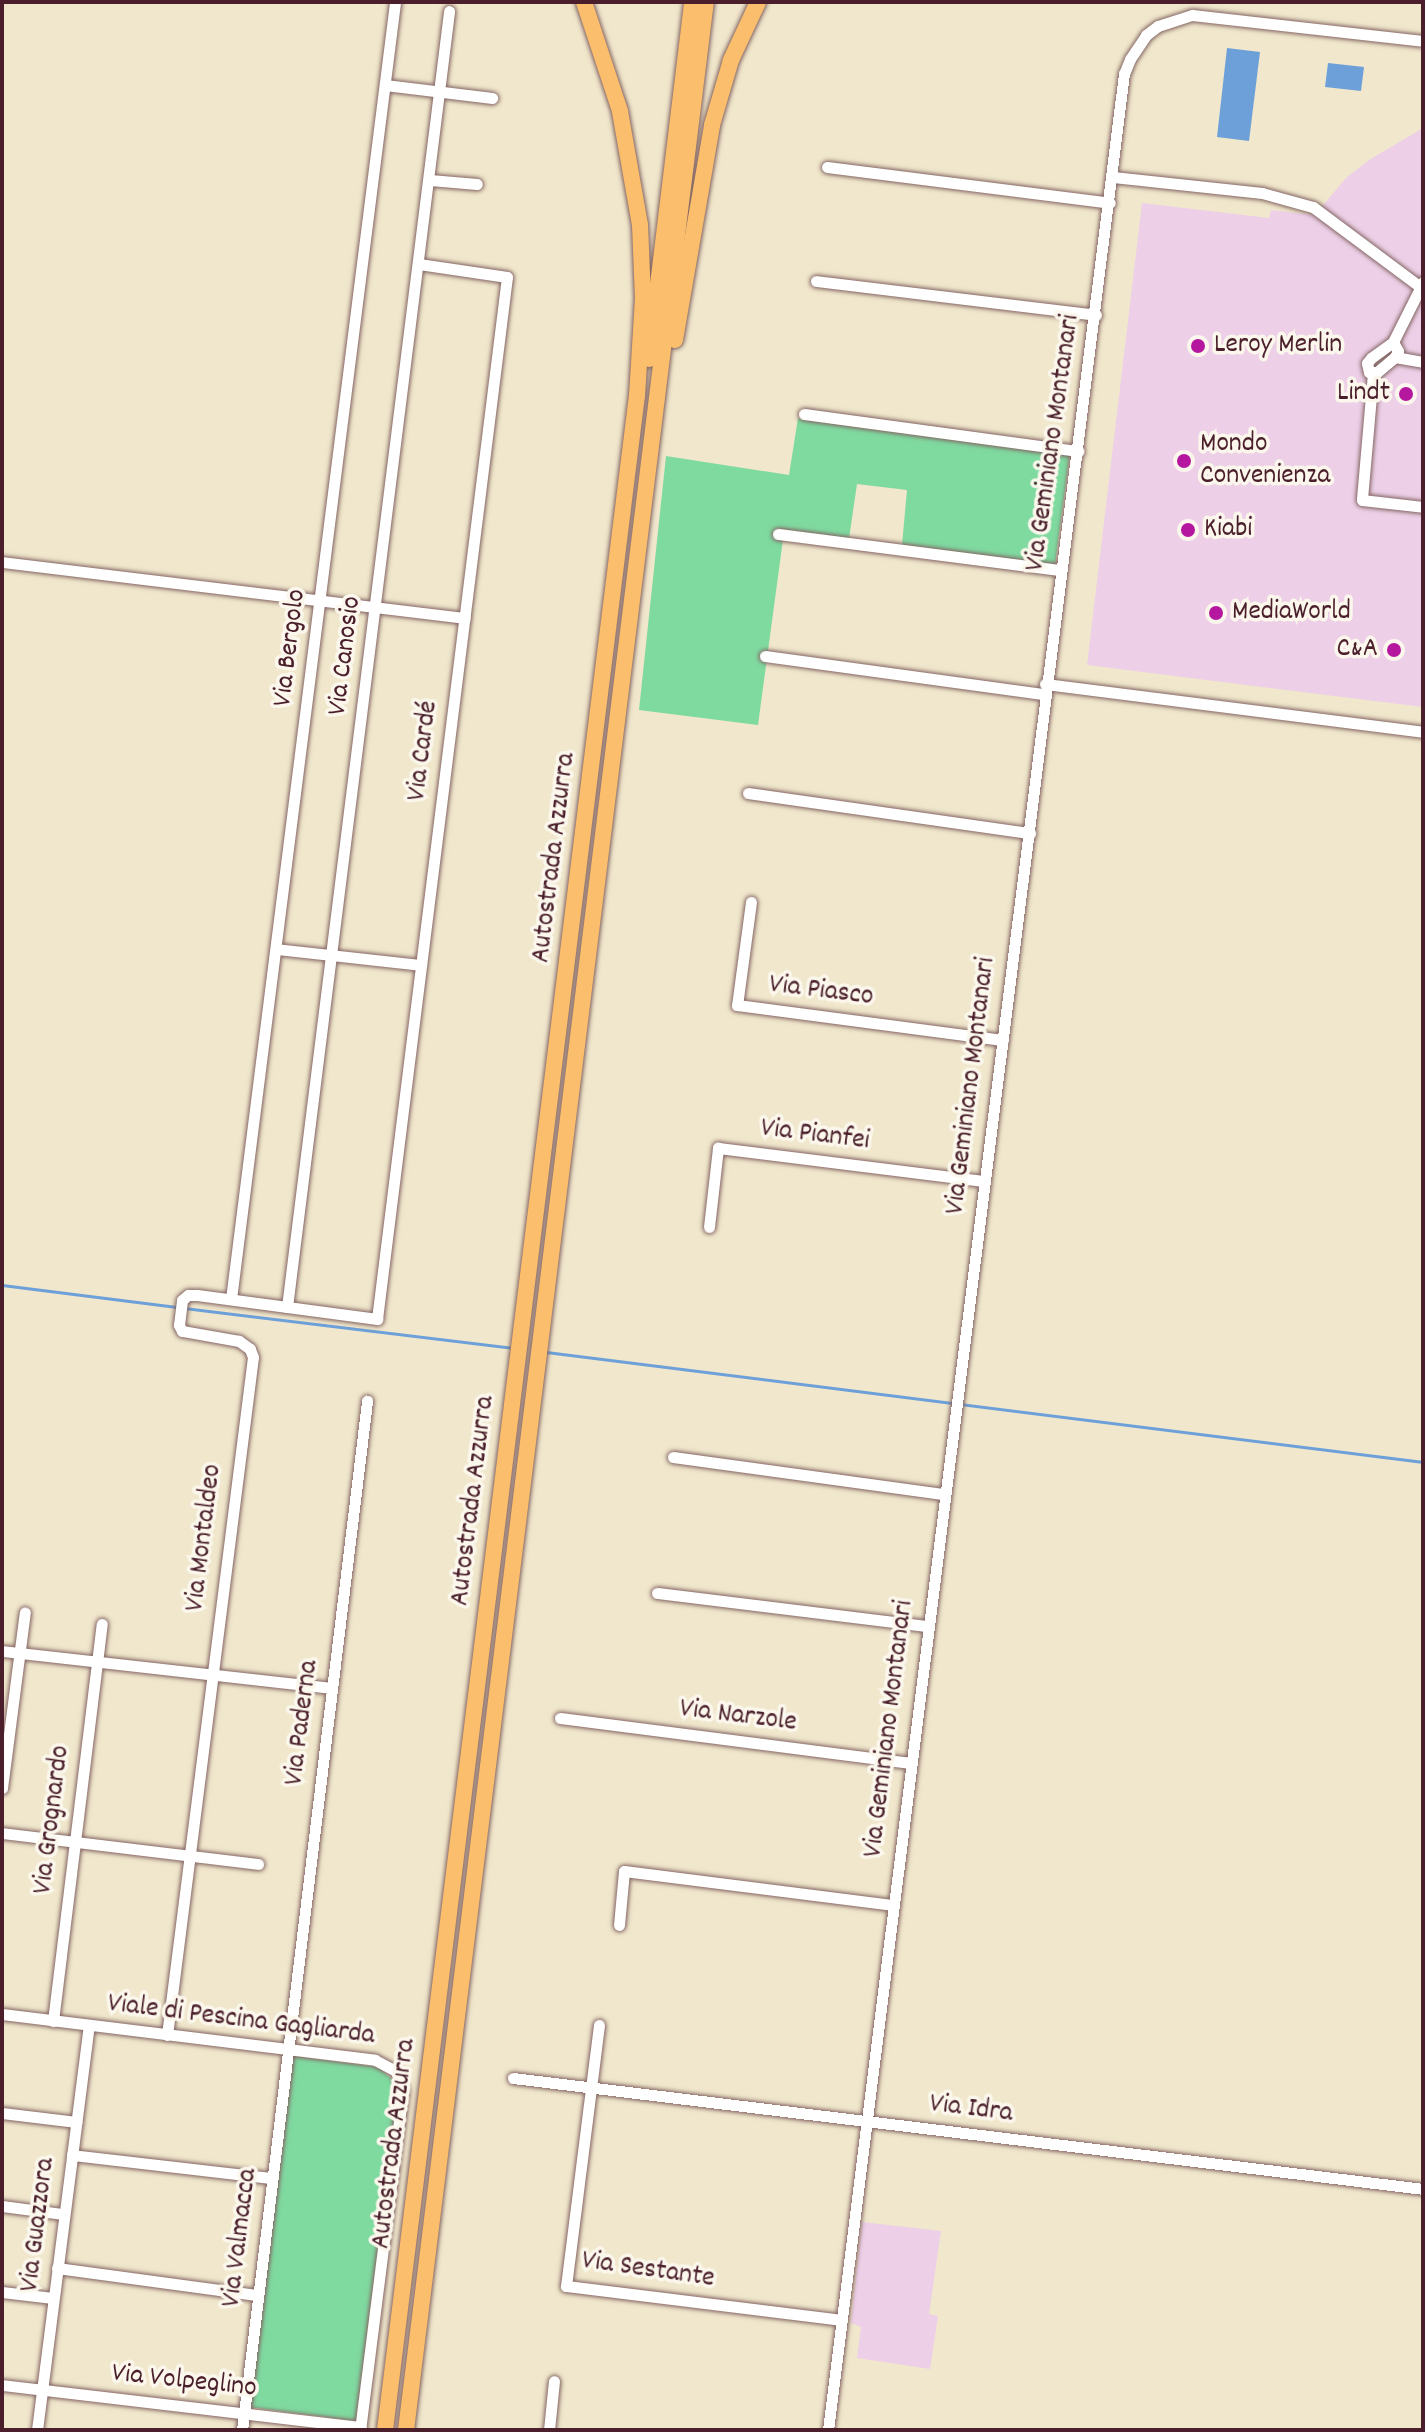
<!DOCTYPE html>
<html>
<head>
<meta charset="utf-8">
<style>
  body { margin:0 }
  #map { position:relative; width:1425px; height:2432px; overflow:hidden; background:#f0e7cc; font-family:Dekko,sans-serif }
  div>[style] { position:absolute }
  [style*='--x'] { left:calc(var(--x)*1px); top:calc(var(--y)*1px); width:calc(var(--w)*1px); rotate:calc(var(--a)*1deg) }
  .built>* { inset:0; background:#edd0e8 }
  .green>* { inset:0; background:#7fdaa0 }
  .water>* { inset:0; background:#6da0d9 }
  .stream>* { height:3px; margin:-1.5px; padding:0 1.5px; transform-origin:1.5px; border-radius:1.5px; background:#6da0d9 }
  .roads { filter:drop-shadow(0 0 2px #846563) drop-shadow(0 0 2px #846563) }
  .minor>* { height:11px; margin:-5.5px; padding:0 5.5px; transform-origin:5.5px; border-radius:5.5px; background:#fff }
  .highway>* { height:16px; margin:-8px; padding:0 8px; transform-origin:8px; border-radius:8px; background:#fabe6d }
  .dots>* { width:22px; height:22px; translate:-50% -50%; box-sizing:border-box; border:4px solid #fbf7ec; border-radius:50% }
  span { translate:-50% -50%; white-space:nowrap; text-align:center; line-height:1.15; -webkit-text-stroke:7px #fbf7ec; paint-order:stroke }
  .poi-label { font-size:28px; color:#4a1f2b }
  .left { translate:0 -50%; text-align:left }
  .right { translate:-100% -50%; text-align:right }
  .street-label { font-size:28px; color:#4a1f2b }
  .frame { position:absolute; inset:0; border:4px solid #4a1f2b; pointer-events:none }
</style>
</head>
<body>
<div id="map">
  <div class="built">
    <div style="clip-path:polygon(1423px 128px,1423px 707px,1087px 665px,1142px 203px,1269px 218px,1271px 210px,1315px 215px,1346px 178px,1369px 160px)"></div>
    <div style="clip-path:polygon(862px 2222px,941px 2231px,929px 2314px,938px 2316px,930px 2369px,857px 2358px,861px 2327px,851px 2323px)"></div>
  </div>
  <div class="green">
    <div style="clip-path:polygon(798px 418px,1070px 452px,1055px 565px,902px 545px,907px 490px,857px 484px,849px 539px,784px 532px,758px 725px,639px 710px,666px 456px,789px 475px)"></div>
    <div style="clip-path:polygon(292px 2056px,378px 2067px,399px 2085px,356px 2421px,249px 2407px)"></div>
  </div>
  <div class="water">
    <div style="clip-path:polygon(1227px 48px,1260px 52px,1249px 141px,1217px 137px)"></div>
    <div style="clip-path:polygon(1328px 63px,1364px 67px,1361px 91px,1325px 87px)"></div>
  </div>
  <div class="stream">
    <div style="--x:2;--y:1285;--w:176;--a:7.2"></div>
    <div style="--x:184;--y:1308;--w:332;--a:6.9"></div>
    <div style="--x:546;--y:1352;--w:884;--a:7.15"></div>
  </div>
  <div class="roads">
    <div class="minor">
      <div style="--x:385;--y:85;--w:108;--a:6.9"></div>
      <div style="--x:827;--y:167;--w:285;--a:7.2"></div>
      <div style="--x:1113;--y:177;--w:150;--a:6.1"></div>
      <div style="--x:1262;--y:193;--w:53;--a:15.4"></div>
      <div style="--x:1313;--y:207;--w:132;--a:36.7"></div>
      <div style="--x:430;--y:180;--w:47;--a:4.9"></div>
      <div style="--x:816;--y:281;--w:282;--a:6.9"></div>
      <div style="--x:1393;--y:342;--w:10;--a:61"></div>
      <div style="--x:1398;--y:351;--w:7;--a:117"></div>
      <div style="--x:1395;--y:357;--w:23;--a:140"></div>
      <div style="--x:1377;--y:372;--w:8;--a:180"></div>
      <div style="--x:1369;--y:372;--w:9;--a:-103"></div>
      <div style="--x:1367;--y:363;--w:6;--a:-51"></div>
      <div style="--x:1371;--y:358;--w:27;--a:-36"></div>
      <div style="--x:1393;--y:342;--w:67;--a:-63.4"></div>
      <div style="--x:1395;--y:357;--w:28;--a:10"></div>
      <div style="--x:1373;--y:373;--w:127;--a:95"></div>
      <div style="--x:1362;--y:500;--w:61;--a:6.5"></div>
      <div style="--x:804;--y:414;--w:277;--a:7.7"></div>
      <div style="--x:778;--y:534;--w:284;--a:7.3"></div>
      <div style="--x:2;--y:562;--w:466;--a:6.9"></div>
      <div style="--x:765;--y:656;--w:282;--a:7.8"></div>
      <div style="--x:1045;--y:684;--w:381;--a:7.2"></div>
      <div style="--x:748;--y:793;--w:285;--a:8.1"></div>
      <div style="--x:751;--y:902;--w:104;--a:97.7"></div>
      <div style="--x:737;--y:1005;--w:268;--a:7.5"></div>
      <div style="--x:276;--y:949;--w:146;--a:6.3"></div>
      <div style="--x:709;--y:1227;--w:80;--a:-83.5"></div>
      <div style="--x:718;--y:1148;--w:268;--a:7.1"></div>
      <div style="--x:231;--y:1299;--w:1307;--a:-82.79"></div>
      <div style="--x:287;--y:1307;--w:1306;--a:-82.87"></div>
      <div style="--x:673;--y:1457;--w:274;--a:7.8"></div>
      <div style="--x:657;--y:1593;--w:272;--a:7"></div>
      <div style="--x:2;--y:1651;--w:331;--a:6.4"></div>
      <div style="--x:560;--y:1718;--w:352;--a:7.3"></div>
      <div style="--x:2;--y:1788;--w:177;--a:-82.6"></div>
      <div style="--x:2;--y:1833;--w:258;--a:6.9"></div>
      <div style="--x:619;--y:1925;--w:54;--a:-84.7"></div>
      <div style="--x:624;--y:1871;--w:270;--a:7.2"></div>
      <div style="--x:2;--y:2014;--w:376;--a:7"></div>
      <div style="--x:375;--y:2060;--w:24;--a:28"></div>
      <div style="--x:396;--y:2071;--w:20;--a:70"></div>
      <div style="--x:403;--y:2090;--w:343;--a:97.2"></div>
      <div style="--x:53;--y:2021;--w:400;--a:-83"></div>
      <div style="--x:599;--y:2025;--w:263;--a:97.2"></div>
      <div style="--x:566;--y:2286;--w:277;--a:7"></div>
      <div style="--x:167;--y:2035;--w:683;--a:-82.77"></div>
      <div style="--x:253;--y:1357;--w:9;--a:-111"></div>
      <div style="--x:250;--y:1349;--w:14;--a:-144"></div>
      <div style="--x:239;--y:1341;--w:58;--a:-170"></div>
      <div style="--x:182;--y:1331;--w:7;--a:-117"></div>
      <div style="--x:179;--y:1325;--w:25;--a:-83"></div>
      <div style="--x:182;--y:1300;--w:8;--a:-40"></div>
      <div style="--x:188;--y:1295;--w:9;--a:0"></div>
      <div style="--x:197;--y:1295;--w:182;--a:7.6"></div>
      <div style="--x:377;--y:1319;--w:1050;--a:-82.89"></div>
      <div style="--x:507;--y:277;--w:89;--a:-171.6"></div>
      <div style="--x:513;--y:2078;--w:917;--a:6.95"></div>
      <div style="--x:2;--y:2113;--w:75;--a:6.9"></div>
      <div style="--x:72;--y:2155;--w:201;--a:6.6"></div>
      <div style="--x:2;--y:2206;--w:62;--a:7.5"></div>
      <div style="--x:57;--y:2268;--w:203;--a:7.7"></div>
      <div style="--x:2;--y:2292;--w:51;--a:6.7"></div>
      <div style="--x:2;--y:2385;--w:361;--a:6.7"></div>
      <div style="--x:37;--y:2430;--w:408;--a:-82.7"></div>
      <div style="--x:242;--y:2430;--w:1037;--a:-83.07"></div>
      <div style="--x:549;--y:2430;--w:49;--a:-84.2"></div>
      <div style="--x:828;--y:2430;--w:2375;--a:-82.84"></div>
      <div style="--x:1124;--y:74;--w:16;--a:-68"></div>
      <div style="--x:1130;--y:59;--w:29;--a:-56"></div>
      <div style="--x:1146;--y:35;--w:15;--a:-37"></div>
      <div style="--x:1158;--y:26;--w:36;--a:-18"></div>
      <div style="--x:1192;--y:15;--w:232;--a:6.4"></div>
    </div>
    <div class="highway">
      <div style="--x:675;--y:340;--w:218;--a:-80.2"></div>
      <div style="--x:712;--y:125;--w:68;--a:-73.7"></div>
      <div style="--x:731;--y:60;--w:64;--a:-65"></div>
      <div style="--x:649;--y:359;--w:360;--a:-83.1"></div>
      <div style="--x:385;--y:2430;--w:2050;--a:-82.94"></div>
      <div style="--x:637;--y:396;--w:97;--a:-86.5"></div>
      <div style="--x:643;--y:299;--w:74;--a:-92.3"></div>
      <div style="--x:640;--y:225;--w:116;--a:-100"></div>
      <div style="--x:620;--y:111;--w:115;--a:-108.3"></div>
      <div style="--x:406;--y:2430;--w:2446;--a:-82.96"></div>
    </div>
  </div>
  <div class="dots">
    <div style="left:1198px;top:346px;background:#b5179e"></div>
    <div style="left:1406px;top:394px;background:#b5179e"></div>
    <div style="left:1184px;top:461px;background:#b5179e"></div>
    <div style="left:1188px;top:530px;background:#b5179e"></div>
    <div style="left:1216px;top:613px;background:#b5179e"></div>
    <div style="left:1394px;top:650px;background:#b5179e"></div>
  </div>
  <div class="poi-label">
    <span class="left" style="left:1214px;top:346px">Leroy Merlin</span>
    <span class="right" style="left:1390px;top:394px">Lindt</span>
    <span class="left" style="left:1200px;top:461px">Mondo<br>Convenienza</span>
    <span class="left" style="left:1204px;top:530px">Kiabi</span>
    <span class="left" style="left:1232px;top:613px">MediaWorld</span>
    <span class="right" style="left:1378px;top:650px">C&amp;A</span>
  </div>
  <div class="street-label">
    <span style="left:1054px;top:443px;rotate:-82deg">Via Geminiano Montanari</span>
    <span style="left:291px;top:648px;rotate:-83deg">Via Bergolo</span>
    <span style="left:346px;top:656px;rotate:-83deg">Via Canosio</span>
    <span style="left:424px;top:751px;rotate:-83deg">Via Cardé</span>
    <span style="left:555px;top:858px;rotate:-83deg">Autostrada Azzurra</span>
    <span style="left:821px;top:992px;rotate:7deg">Via Piasco</span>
    <span style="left:972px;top:1086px;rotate:-83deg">Via Geminiano Montanari</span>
    <span style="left:815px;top:1136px;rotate:7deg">Via Pianfei</span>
    <span style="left:474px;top:1501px;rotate:-83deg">Autostrada Azzurra</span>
    <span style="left:205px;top:1538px;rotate:-83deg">Via Montaldeo</span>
    <span style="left:738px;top:1717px;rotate:7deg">Via Narzole</span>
    <span style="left:303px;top:1723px;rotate:-83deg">Via Paderna</span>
    <span style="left:890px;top:1729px;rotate:-83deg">Via Geminiano Montanari</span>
    <span style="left:53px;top:1820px;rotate:-83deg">Via Grognardo</span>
    <span style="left:241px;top:2021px;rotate:7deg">Viale di Pescina Gagliarda</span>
    <span style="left:971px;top:2110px;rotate:7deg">Via Idra</span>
    <span style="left:395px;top:2144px;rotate:-83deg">Autostrada Azzurra</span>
    <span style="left:39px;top:2225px;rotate:-83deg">Via Guazzora</span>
    <span style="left:241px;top:2238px;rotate:-83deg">Via Valmacca</span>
    <span style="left:648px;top:2271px;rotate:8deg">Via Sestante</span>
    <span style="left:184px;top:2382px;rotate:6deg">Via Volpeglino</span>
  </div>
  <div class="frame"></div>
</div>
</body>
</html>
